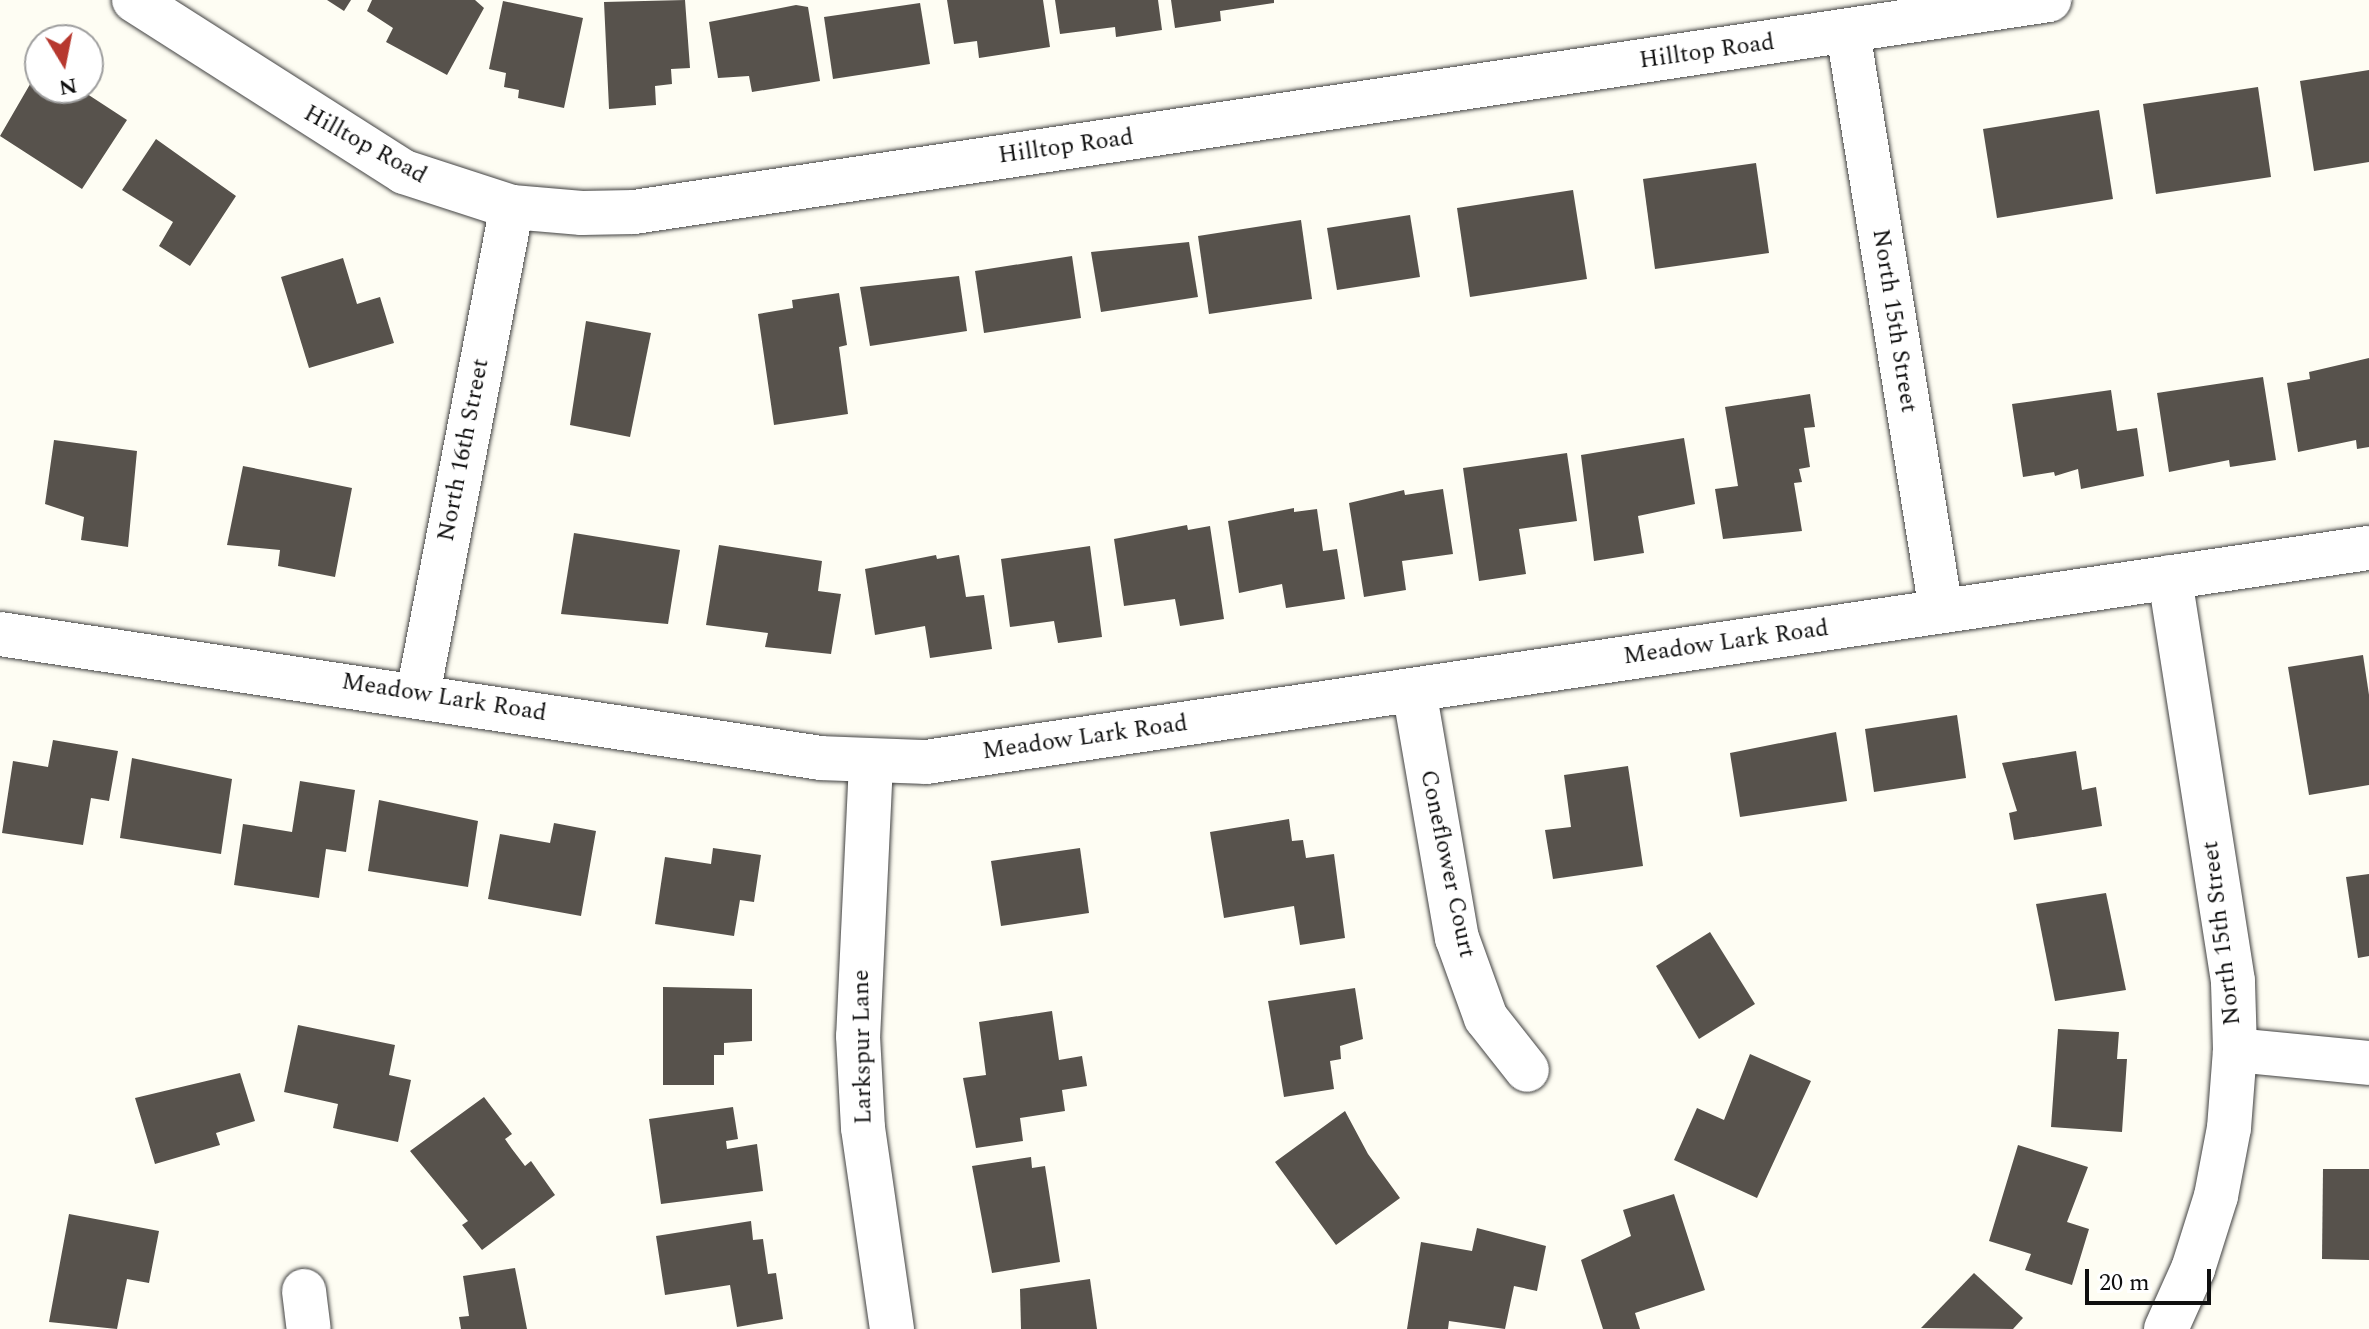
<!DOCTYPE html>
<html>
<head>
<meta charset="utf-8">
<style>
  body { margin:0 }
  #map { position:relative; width:2369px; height:1329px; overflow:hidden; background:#fefdf3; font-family:Spectral,serif }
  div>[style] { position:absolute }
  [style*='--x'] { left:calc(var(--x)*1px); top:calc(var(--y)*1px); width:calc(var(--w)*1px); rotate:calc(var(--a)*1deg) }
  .building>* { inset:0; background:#57524c }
  .roads { filter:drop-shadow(0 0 2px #424242) drop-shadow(0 0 2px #424242) }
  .minor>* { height:44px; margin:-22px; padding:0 22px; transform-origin:22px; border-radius:22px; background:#fff }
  span { translate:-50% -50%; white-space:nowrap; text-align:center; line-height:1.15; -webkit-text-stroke:8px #fff; paint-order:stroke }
  .street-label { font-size:24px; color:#0f0f0f }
  .north { position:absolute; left:24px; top:24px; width:80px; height:80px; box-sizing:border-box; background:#fff; border:2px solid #9f9f9f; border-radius:50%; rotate:170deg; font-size:22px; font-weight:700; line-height:32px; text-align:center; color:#0f0f0f }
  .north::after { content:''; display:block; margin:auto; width:28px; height:36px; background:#b7382f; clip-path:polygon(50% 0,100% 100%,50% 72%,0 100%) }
  .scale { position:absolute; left:2085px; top:1269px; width:126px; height:36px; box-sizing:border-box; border:4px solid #0f0f0f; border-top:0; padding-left:10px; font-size:24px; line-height:28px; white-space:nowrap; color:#0f0f0f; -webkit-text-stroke:6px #fff; paint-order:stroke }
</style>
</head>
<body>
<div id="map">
  <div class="building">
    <div style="clip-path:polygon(327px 0,351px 0,344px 11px)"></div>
    <div style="clip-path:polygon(372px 0,475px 0,484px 8px,447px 75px,386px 42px,393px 28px,367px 11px)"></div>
    <div style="clip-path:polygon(685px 0,690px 68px,671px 69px,672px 84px,655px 86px,656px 105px,609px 109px,604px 2px)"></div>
    <div style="clip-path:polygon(947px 0,1043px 0,1050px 47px,979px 58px,977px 41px,954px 44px)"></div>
    <div style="clip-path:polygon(1055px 0,1158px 0,1162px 30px,1116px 37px,1115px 27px,1060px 34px)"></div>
    <div style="clip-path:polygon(1171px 0,1274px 0,1274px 3px,1220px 11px,1221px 21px,1175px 28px)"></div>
    <div style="clip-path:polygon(503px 1px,583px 18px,564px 108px,518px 98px,519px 90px,504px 87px,506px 73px,489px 69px)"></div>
    <div style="clip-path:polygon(920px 3px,930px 64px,833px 79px,824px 17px)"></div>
    <div style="clip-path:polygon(796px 5px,808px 7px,820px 81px,752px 92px,749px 76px,718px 78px,709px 22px)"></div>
    <div style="clip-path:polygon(40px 67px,40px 88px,78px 88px,127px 120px,82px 189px,0 136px)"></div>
    <div style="clip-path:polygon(2369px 70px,2369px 162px,2314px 171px,2300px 81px)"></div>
    <div style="clip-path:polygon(2258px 87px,2271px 177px,2156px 194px,2143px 104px)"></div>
    <div style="clip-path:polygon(2099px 110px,2113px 199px,1997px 218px,1983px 129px)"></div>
    <div style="clip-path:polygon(156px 139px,236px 196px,190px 266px,159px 246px,173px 222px,122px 190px)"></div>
    <div style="clip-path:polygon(1756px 163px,1769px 253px,1655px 269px,1643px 179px)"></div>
    <div style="clip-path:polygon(1573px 190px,1587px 279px,1470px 297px,1457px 208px)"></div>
    <div style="clip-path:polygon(1410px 215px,1420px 277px,1337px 290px,1327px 228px)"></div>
    <div style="clip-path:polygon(1301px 220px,1312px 299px,1209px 314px,1198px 236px)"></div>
    <div style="clip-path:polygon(1189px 242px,1198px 297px,1101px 312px,1091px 252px)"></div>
    <div style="clip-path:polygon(1072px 256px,1081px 318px,984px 333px,975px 271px)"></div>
    <div style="clip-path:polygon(343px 258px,357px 304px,380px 297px,394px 343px,309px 368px,281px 277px)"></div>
    <div style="clip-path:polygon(959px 276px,967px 331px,870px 346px,860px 287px)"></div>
    <div style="clip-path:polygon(839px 293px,847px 345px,839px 347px,848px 414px,774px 425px,758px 314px,793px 308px,792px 300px)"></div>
    <div style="clip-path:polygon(586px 321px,651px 333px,630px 437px,570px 425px)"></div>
    <div style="clip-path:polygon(2369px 358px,2369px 447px,2357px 449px,2356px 440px,2298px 452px,2287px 383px,2310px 379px,2309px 372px)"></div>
    <div style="clip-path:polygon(2263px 377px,2276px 460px,2230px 467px,2229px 460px,2169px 472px,2157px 393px)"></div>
    <div style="clip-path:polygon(2111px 390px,2117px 431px,2137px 428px,2144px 476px,2081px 489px,2078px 469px,2055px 476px,2054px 472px,2023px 477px,2012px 404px)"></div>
    <div style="clip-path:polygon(1810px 394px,1815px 427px,1804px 428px,1810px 467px,1799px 469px,1802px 482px,1794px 483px,1802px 531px,1723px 539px,1715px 489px,1738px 486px,1725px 407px)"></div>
    <div style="clip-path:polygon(1684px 438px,1695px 504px,1638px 516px,1644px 553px,1594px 561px,1581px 455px)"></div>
    <div style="clip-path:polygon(54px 440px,137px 451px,128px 547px,81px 540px,84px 517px,45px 504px)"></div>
    <div style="clip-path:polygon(1567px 453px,1577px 521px,1519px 529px,1526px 574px,1479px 581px,1463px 468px)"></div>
    <div style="clip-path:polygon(243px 466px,352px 488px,335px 577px,278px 566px,280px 550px,227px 545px)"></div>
    <div style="clip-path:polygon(1443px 489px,1453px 554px,1402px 561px,1406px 590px,1364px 597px,1349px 503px,1404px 490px,1405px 495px)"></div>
    <div style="clip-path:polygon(1294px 508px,1294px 512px,1317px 509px,1323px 551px,1337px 549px,1345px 599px,1286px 608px,1282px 584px,1239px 593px,1228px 521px)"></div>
    <div style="clip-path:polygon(1187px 525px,1188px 530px,1210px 526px,1224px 619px,1180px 626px,1175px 599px,1124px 606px,1114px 539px)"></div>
    <div style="clip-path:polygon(574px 533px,680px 550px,668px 624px,561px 614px)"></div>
    <div style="clip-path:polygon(719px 545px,822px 561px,818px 591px,841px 594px,831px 654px,765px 647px,768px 633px,706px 625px)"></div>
    <div style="clip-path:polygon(1090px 546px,1102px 637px,1058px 643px,1054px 621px,1010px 627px,1001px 559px)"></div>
    <div style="clip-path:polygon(936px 555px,937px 559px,959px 555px,966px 597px,984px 595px,992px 649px,930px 658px,925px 626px,875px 635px,865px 569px)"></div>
    <div style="clip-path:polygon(2363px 655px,2369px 695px,2369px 785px,2309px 795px,2288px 667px)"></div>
    <div style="clip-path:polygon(1957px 715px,1966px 778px,1874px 792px,1865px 729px)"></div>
    <div style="clip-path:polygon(1836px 732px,1847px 801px,1740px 817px,1730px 753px)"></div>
    <div style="clip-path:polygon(53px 740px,118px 751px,109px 801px,91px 798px,83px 845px,2px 833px,13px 761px,48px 767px)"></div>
    <div style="clip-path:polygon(2076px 751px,2082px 790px,2096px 787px,2102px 826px,2014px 840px,2009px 813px,2017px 811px,2002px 763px)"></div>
    <div style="clip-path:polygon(132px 758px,232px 779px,221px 854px,120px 838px)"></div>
    <div style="clip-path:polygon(1628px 766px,1643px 866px,1553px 879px,1545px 830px,1571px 827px,1564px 775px)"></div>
    <div style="clip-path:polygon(300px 781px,355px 790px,346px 852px,326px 849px,319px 898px,234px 885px,243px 824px,292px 832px)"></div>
    <div style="clip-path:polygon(379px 800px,478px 821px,468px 887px,368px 871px)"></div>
    <div style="clip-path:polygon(1289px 819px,1292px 841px,1303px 840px,1306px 858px,1334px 854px,1345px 938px,1300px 945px,1294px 906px,1224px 918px,1210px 832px)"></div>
    <div style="clip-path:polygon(554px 823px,596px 831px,581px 916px,488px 899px,500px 834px,550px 843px)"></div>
    <div style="clip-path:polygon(713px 848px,761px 855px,754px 902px,740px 900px,734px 936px,655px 924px,665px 857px,711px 864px)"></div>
    <div style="clip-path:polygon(1080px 848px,1089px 913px,1001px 926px,991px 861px)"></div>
    <div style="clip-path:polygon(2369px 874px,2369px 956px,2358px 958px,2346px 877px)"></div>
    <div style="clip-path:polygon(2106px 893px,2126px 990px,2055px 1001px,2036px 904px)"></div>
    <div style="clip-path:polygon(1710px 932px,1755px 1004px,1699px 1039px,1656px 966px)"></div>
    <div style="clip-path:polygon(663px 987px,752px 989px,752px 1041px,724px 1043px,724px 1055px,714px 1055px,714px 1085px,663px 1085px)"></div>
    <div style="clip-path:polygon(1355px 988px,1363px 1039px,1340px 1046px,1341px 1059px,1330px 1061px,1334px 1089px,1284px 1097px,1268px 1001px)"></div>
    <div style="clip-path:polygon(1052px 1011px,1059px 1060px,1082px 1056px,1087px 1086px,1062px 1090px,1065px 1111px,1020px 1118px,1023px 1141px,976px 1148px,963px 1078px,986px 1075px,979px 1022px)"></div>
    <div style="clip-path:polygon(298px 1025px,395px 1045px,389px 1075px,411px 1080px,398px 1142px,333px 1128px,338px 1104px,284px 1092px)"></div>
    <div style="clip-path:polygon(2058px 1029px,2119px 1032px,2117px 1059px,2127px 1059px,2122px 1132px,2051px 1127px)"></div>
    <div style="clip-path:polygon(1750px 1054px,1811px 1081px,1757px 1198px,1674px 1160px,1697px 1108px,1724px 1120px)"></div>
    <div style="clip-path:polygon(240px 1073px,255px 1121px,216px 1133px,220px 1145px,155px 1164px,135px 1098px)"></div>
    <div style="clip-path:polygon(484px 1097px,512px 1134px,505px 1139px,512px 1149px,525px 1166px,531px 1161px,555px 1195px,482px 1250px,462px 1225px,468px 1221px,410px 1151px)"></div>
    <div style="clip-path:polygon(733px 1107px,738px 1139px,726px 1141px,727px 1149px,757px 1144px,763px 1191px,661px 1204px,649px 1119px)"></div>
    <div style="clip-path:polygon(1345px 1111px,1368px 1154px,1400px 1198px,1336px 1245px,1275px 1162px)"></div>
    <div style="clip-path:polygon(2018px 1145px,2088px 1167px,2067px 1222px,2089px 1229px,2072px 1285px,2025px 1270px,2031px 1254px,1989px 1241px)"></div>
    <div style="clip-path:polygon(1031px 1157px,1032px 1168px,1045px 1166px,1060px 1262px,992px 1273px,972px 1166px)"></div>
    <div style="clip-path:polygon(2323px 1169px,2369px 1169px,2369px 1260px,2322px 1259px)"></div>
    <div style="clip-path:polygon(1674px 1194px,1705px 1290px,1635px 1313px,1640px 1329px,1603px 1329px,1581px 1260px,1631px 1236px,1623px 1210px)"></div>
    <div style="clip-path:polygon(69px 1214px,159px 1231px,149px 1283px,127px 1279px,117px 1329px,49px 1322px)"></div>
    <div style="clip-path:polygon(751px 1221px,753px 1240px,763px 1239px,768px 1274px,776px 1273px,783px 1319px,737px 1327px,730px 1285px,665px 1295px,656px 1236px)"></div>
    <div style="clip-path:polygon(1477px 1228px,1546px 1246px,1537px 1291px,1514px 1286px,1505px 1329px,1449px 1321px,1448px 1329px,1407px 1329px,1421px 1242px,1472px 1251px)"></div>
    <div style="clip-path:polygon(515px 1268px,527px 1329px,461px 1329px,459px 1317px,469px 1316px,463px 1276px)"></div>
    <div style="clip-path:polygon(1974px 1273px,2023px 1318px,2013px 1329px,1921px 1328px)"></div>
    <div style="clip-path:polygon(1090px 1279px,1097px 1329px,1021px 1329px,1020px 1289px)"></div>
  </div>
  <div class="roads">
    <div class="minor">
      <div style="--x:134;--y:0;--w:320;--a:32.5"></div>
      <div style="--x:404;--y:172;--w:114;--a:18"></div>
      <div style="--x:512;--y:207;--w:70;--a:4.9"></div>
      <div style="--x:582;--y:213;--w:52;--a:-1.1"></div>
      <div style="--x:634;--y:212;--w:1431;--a:-8.52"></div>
      <div style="--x:1848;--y:32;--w:586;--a:80.87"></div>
      <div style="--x:0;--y:634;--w:830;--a:8.59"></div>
      <div style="--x:821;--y:758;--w:105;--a:2.2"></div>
      <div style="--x:926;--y:762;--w:1459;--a:-8.44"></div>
      <div style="--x:1414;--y:690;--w:252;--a:80.2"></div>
      <div style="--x:1457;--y:938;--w:85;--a:70.1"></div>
      <div style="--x:1486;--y:1018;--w:66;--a:51.7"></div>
      <div style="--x:418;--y:694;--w:496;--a:-79.1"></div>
      <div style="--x:871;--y:763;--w:273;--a:92.7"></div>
      <div style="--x:858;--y:1036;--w:92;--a:86.9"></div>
      <div style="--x:863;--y:1128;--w:203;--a:81.8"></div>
      <div style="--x:2235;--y:1050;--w:135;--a:5.5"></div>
      <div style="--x:304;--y:1291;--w:38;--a:83"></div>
      <div style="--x:2166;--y:1329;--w:66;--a:-65.8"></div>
      <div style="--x:2193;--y:1269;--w:77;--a:-72.5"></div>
      <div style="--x:2216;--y:1196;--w:69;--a:-79.2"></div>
      <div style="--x:2229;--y:1128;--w:78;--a:-85.6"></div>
      <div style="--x:2235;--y:1050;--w:69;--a:-91.7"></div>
      <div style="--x:2233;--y:981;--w:409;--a:-98.9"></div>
    </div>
  </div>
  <div class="street-label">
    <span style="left:1707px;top:52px;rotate:-8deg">Hilltop Road</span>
    <span style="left:365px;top:145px;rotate:29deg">Hilltop Road</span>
    <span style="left:1066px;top:147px;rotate:-8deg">Hilltop Road</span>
    <span style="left:1894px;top:321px;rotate:81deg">North 15th Street</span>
    <span style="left:464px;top:450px;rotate:-79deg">North 16th Street</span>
    <span style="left:1726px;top:643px;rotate:-8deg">Meadow Lark Road</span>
    <span style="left:444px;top:698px;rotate:9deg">Meadow Lark Road</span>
    <span style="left:1085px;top:738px;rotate:-8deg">Meadow Lark Road</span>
    <span style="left:1447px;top:864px;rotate:78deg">Coneflower Court</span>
    <span style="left:2222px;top:933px;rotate:-97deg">North 15th Street</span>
    <span style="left:863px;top:1047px;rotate:-91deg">Larkspur Lane</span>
  </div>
  <div class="north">N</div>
  <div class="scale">20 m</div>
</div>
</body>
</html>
